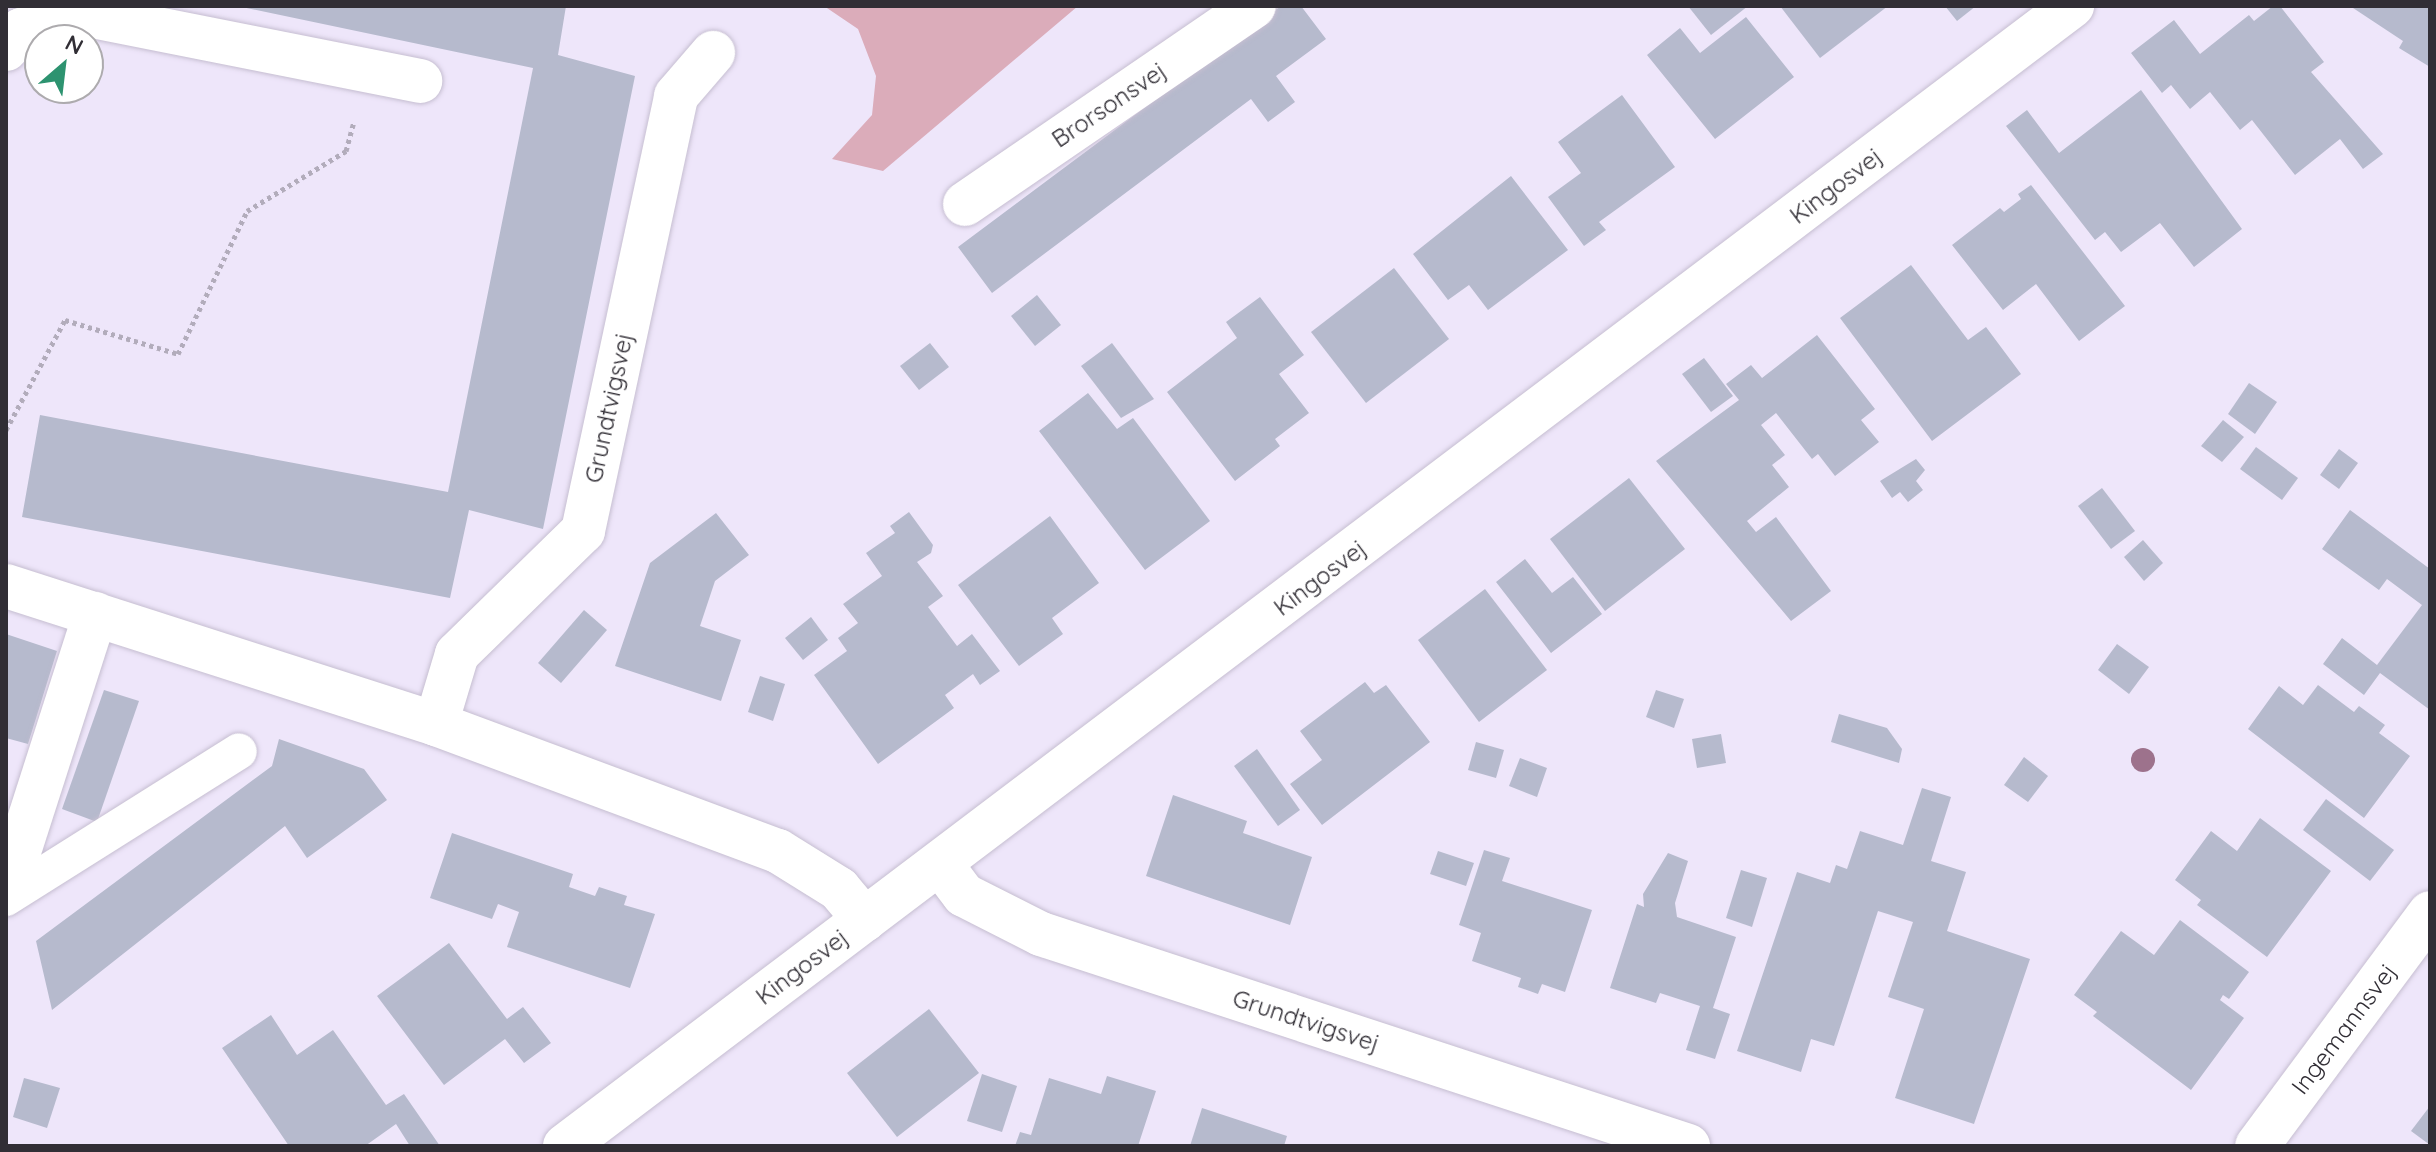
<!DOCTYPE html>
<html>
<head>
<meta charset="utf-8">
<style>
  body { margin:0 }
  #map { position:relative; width:2436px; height:1152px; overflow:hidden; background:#eee6fa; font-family:Quicksand,sans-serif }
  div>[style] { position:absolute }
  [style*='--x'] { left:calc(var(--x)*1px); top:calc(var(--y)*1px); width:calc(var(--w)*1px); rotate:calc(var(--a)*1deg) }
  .green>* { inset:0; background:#dbacba }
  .building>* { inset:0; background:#b6bacd }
  .path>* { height:5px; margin-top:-2.5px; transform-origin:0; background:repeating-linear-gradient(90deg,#b2acbb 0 4px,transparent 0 8px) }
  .roads { filter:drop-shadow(0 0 2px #c6bed1) drop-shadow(0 0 2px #c6bed1) }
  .service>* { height:36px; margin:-18px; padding:0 18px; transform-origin:18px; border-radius:18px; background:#fff }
  .minor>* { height:44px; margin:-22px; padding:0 22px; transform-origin:22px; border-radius:22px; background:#fff }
  .trees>* { width:24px; height:24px; margin:-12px; border-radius:50%; background:#9d728c }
  span { translate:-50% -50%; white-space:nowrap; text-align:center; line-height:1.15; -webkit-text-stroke:8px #fff; paint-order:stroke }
  .street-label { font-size:24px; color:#312e35 }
  .frame { position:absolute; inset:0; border:8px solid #312e35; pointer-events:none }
  .north { position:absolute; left:24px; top:24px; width:80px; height:80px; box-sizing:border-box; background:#fff; border:2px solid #adabae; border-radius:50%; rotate:28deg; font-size:22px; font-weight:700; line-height:32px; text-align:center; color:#312e35 }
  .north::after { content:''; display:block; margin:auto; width:28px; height:36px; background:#2d9370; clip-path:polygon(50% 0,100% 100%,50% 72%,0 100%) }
</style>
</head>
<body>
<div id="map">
  <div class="green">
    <div style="clip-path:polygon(824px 6px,1078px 6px,883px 171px,832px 159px,872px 115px,876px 76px,858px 29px)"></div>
  </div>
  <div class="building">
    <div style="clip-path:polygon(237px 6px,566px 6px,558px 55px,635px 76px,543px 529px,469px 510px,450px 598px,22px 517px,40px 415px,448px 492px,533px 68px)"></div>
    <div style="clip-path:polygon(1281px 6px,1301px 6px,1326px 39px,1276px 76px,1295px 102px,1268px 122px,1251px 99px,992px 293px,958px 247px)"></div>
    <div style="clip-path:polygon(1688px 6px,1748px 6px,1711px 35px)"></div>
    <div style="clip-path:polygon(1780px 6px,1888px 6px,1820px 58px)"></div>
    <div style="clip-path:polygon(1945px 6px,1976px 6px,1957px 21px)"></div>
    <div style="clip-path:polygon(2273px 6px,2280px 6px,2324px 62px,2311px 72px,2383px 154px,2363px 169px,2340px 139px,2295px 175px,2252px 120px,2240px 130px,2210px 92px,2190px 109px,2171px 85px,2162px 93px,2131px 53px,2174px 20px,2200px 54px,2249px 15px,2254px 21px)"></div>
    <div style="clip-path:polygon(2350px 6px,2430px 6px,2430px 67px,2399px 48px,2403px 41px)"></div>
    <div style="clip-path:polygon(1746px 17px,1794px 77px,1715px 139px,1647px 55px,1680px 28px,1700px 53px)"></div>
    <div style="clip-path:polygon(2141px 90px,2242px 229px,2194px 267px,2160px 223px,2121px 252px,2105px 232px,2095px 240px,2006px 126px,2027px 110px,2059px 153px)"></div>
    <div style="clip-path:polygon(1622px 95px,1675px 167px,1599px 222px,1606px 230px,1584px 246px,1548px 197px,1581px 173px,1558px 142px)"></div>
    <div style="clip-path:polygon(1511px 176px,1568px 250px,1488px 310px,1469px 285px,1448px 300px,1413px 254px)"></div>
    <div style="clip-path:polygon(2031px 185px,2125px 306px,2079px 341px,2036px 284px,2003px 310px,1952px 245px,2000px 208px,2004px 212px,2021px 199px,2018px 194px)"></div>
    <div style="clip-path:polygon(1911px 265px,1968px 340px,1986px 327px,2021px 374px,1932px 441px,1840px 318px)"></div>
    <div style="clip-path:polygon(1394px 268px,1449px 339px,1366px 403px,1311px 332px)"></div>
    <div style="clip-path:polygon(1037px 295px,1061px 325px,1035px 346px,1011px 316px)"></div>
    <div style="clip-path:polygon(1260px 297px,1304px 355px,1279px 374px,1309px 413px,1275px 439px,1280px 446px,1235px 481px,1167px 392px,1237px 338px,1226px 322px)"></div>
    <div style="clip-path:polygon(1817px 335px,1875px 409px,1861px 420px,1879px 442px,1835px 476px,1818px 454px,1812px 459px,1776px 413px,1761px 425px,1785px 455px,1772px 465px,1789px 487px,1747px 521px,1756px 532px,1776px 517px,1831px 591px,1791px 621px,1656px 461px,1739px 400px,1726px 384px,1751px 365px,1762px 378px)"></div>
    <div style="clip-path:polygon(930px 343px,949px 367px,919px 390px,900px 366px)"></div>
    <div style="clip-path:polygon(1112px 343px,1154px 399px,1121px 418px,1081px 366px)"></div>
    <div style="clip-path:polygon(1704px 358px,1733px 396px,1711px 412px,1682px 374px)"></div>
    <div style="clip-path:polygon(2249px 383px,2277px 402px,2255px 434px,2228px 414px)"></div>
    <div style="clip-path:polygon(1088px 393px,1117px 429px,1133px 418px,1210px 521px,1145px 570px,1039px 431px)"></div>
    <div style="clip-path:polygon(2223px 420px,2244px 437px,2222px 462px,2201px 446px)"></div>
    <div style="clip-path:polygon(2256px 447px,2298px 478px,2282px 500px,2240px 469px)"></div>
    <div style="clip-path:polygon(2339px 449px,2358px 463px,2339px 489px,2320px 475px)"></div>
    <div style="clip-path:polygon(1916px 459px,1925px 470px,1916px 481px,1923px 490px,1908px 502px,1900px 492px,1892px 498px,1880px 481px)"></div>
    <div style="clip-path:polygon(1629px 478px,1685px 549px,1605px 611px,1550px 539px)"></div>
    <div style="clip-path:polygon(2102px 488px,2135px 531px,2111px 549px,2078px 506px)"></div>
    <div style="clip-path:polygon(2350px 510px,2430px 569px,2430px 710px,2380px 673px,2364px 695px,2323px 664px,2342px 638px,2377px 665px,2422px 605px,2387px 579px,2379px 590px,2322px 549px)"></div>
    <div style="clip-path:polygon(909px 512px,933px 545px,931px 553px,917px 562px,943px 596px,928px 607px,957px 646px,972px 634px,1000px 671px,980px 685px,973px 674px,945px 695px,954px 708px,878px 764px,814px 675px,847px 651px,838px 638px,858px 623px,843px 604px,882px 576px,866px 553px,895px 533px,890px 526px)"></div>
    <div style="clip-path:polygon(716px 513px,749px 555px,715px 581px,700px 626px,741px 640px,721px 701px,615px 666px,650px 563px)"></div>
    <div style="clip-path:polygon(1050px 516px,1099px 583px,1052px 618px,1063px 634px,1019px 666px,958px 585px)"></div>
    <div style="clip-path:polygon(2143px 540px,2163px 563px,2144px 581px,2124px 557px)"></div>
    <div style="clip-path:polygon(1525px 559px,1552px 593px,1573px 577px,1602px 614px,1551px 653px,1496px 582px)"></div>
    <div style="clip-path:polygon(1485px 589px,1547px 670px,1479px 722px,1418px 640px)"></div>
    <div style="clip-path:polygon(584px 610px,607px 630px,561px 683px,538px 663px)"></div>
    <div style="clip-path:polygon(811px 617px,828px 640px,803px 660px,785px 638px)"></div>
    <div style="clip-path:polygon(6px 634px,57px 651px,28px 744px,6px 738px)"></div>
    <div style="clip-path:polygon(2117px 644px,2149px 667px,2129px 694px,2098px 670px)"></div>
    <div style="clip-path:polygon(760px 676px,785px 684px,773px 721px,748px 712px)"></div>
    <div style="clip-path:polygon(1365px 682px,1374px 693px,1386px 685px,1430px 742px,1322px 825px,1290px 784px,1322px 760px,1300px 731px)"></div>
    <div style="clip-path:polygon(2318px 685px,2354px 712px,2359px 706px,2385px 725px,2379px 733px,2410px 756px,2364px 818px,2248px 729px,2279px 686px,2303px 705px)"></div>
    <div style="clip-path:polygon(104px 690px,139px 701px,97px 822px,62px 809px)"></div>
    <div style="clip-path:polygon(1656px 690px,1684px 699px,1674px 728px,1646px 717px)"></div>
    <div style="clip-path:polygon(1839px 714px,1887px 728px,1902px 749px,1899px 763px,1831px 742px)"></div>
    <div style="clip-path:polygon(1721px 734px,1726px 763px,1697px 768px,1692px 739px)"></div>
    <div style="clip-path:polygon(279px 739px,364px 769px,387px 800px,307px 858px,285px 826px,52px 1010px,36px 941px,272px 766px)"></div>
    <div style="clip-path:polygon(1476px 742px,1504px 750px,1496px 778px,1468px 770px)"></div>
    <div style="clip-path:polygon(1257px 749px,1300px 810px,1278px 826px,1234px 766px)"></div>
    <div style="clip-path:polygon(2024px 757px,2048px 776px,2028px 802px,2004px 785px)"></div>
    <div style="clip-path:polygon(1520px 758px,1547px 768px,1537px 797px,1509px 786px)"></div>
    <div style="clip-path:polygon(1922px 788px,1951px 797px,1931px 861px,1966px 872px,1947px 931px,2030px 959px,1974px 1124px,1895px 1098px,1924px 1009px,1888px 997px,1913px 922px,1878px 911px,1834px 1046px,1811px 1039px,1801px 1072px,1737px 1051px,1797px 872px,1830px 883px,1836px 865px,1847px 869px,1860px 831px,1903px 845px)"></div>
    <div style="clip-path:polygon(1173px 795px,1247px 821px,1243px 833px,1312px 857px,1290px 925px,1146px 876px)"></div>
    <div style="clip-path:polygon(2326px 799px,2394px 850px,2370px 881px,2303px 830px)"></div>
    <div style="clip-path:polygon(2260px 818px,2331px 871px,2267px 957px,2197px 905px,2201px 900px,2175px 880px,2211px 831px,2237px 851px)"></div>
    <div style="clip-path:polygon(452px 833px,573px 874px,569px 887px,595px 896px,599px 887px,627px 896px,624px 905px,655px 914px,630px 988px,507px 947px,519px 912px,498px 904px,492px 919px,430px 898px)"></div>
    <div style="clip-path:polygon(1484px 850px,1510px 858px,1502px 881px,1592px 910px,1565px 992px,1542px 984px,1538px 994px,1518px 987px,1521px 978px,1472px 961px,1481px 933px,1459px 925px)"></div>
    <div style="clip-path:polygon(1438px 851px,1474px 863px,1466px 886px,1430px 874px)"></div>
    <div style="clip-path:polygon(1668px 853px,1688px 861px,1675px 903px,1677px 917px,1736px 937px,1713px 1008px,1730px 1014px,1715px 1059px,1686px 1050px,1700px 1006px,1660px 993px,1656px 1003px,1610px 988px,1637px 904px,1644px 907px,1643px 894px)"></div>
    <div style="clip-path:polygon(1741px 870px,1767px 878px,1752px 927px,1726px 918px)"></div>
    <div style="clip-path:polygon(2180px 920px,2249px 972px,2229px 999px,2223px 995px,2220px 1000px,2244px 1018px,2191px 1090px,2093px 1016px,2097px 1012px,2074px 995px,2121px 931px,2154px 955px)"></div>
    <div style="clip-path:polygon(449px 943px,507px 1019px,523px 1007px,551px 1043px,524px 1063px,505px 1039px,444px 1085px,377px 996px)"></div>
    <div style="clip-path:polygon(929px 1009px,979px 1073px,897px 1137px,847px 1073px)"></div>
    <div style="clip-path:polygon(271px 1015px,297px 1055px,333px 1030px,386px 1105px,404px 1094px,440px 1146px,410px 1146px,396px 1124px,365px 1146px,289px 1146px,222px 1048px)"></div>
    <div style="clip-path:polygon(982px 1074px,1017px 1086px,1002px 1132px,967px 1121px)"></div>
    <div style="clip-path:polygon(1107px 1076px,1156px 1091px,1138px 1146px,1015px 1146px,1020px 1132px,1031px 1135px,1049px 1078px,1101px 1094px)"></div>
    <div style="clip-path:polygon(24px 1078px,60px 1088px,47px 1128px,13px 1117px)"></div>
    <div style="clip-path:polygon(2430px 1106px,2430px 1145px,2411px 1131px)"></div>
    <div style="clip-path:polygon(1202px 1108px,1287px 1136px,1284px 1146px,1190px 1146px)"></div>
  </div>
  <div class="path">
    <div style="--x:6;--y:430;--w:125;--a:-61.8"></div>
    <div style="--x:65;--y:320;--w:118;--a:16.7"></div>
    <div style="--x:178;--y:354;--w:159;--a:-64.2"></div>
    <div style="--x:247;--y:211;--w:116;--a:-31.2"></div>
    <div style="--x:346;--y:151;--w:30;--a:-75"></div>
  </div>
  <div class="roads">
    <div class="service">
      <div style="--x:6;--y:898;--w:275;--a:-32.2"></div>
    </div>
    <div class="minor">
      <div style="--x:6;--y:49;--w:24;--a:-52"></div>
      <div style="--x:21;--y:30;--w:59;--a:-16.9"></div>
      <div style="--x:77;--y:13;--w:350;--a:11.2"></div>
      <div style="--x:965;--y:204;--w:350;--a:-34.4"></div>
      <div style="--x:6;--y:586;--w:452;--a:17.8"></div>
      <div style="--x:436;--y:724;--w:365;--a:20.4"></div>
      <div style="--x:778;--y:851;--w:72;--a:31.9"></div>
      <div style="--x:839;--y:889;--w:40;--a:50"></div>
      <div style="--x:436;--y:724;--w:73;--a:-73.3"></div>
      <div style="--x:457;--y:654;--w:176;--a:-44.3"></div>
      <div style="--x:583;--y:531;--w:445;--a:-77.9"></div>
      <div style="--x:676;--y:96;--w:57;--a:-49.3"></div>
      <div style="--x:942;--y:866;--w:36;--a:53"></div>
      <div style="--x:964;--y:895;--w:86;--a:26.9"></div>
      <div style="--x:1041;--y:934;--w:681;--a:18.14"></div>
      <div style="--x:6;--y:892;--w:292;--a:-72.2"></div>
      <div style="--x:565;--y:1146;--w:1890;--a:-37.11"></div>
      <div style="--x:2257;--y:1146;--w:290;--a:-53.4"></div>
    </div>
  </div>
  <div class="trees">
    <div style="left:2143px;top:760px"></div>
  </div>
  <div class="street-label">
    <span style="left:1109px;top:105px;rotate:-34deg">Brorsonsvej</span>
    <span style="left:1836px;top:186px;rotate:-37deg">Kingosvej</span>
    <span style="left:609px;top:408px;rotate:-78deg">Grundtvigsvej</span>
    <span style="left:1320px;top:578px;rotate:-37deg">Kingosvej</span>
    <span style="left:802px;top:967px;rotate:-37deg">Kingosvej</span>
    <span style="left:1306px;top:1021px;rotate:18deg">Grundtvigsvej</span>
    <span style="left:2344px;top:1029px;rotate:-53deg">Ingemannsvej</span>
  </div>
  <div class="frame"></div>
  <div class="north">N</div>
</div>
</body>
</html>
